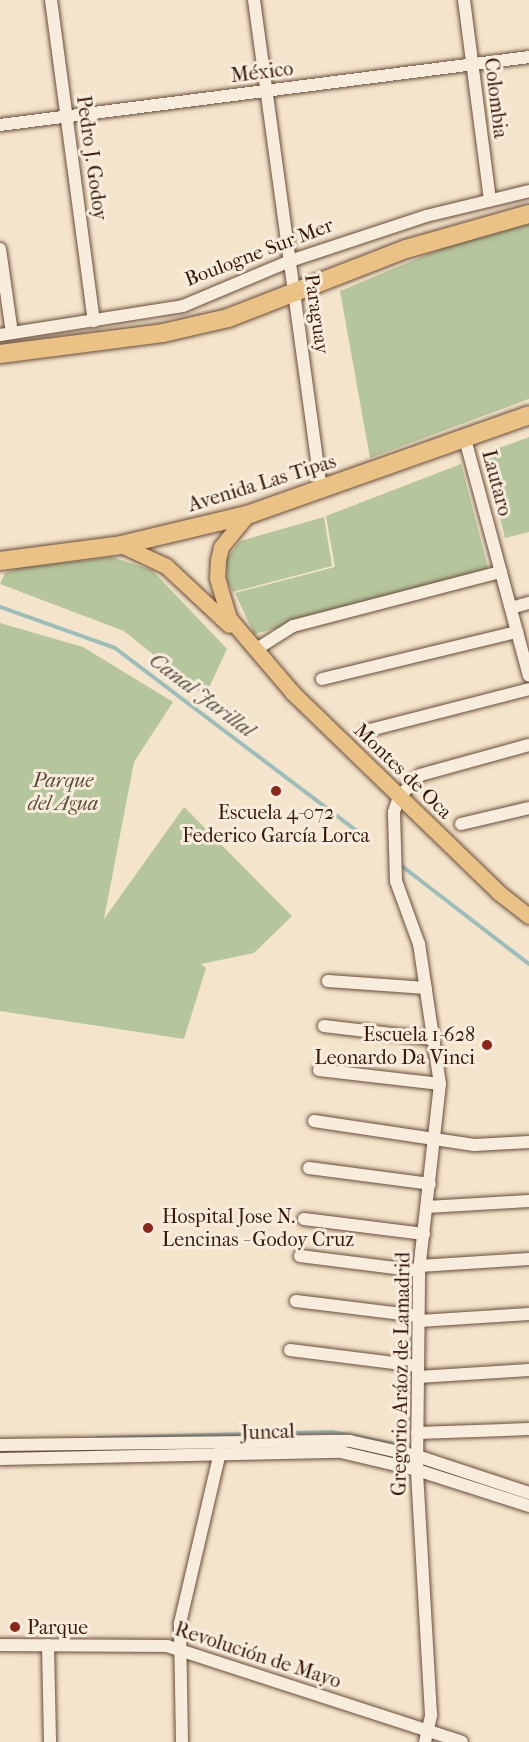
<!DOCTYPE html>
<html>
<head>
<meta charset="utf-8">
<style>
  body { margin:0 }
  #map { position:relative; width:529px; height:1742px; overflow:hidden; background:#f4e4cb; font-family:"IM FELL French Canon",serif }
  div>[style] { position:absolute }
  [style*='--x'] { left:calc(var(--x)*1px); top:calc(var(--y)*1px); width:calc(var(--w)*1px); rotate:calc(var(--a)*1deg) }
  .green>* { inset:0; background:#b5c59c }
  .stream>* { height:4px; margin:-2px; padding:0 2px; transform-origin:2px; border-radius:2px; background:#9cbeba }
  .roads { filter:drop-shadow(0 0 2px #684c3a) drop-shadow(0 0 2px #684c3a) }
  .minor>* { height:12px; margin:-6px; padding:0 6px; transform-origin:6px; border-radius:6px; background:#f8eddd }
  .major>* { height:15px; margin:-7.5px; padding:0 7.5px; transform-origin:7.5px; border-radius:7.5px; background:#eac286 }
  .highway>* { height:18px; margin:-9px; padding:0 9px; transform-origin:9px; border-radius:9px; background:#eac286 }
  .dots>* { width:16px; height:16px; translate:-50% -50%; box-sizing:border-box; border:3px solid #f8eddd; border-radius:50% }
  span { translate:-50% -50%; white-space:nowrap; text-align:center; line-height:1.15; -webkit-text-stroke:6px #f8eddd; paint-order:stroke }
  .street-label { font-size:20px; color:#3a190a }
  .park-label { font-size:20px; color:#5f4d36; font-style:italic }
  .poi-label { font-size:20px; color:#3a190a }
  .right { translate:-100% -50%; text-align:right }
  .left { translate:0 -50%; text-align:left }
  .water-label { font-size:21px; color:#5c5348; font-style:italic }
</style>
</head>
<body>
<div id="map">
  <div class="green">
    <div style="clip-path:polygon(529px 224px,529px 399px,370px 458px,340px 291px,445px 247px)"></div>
    <div style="clip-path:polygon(529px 437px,529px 532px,505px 538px,485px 453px)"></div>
    <div style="clip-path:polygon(461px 464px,490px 575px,254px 634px,235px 593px,335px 567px,326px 516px)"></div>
    <div style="clip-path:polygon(324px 517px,332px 566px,233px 592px,227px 581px,227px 558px,240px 541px)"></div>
    <div style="clip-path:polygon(112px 557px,152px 570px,227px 649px,205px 696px,124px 631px,0 584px,5px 573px,20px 568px)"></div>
    <div style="clip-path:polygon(0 623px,83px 647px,173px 702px,134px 762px,104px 919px,184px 807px,292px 916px,254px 953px,201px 964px,206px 968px,184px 1039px,0 1011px)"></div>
  </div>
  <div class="stream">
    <div style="--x:0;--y:607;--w:122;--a:19.6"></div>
    <div style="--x:115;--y:648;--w:318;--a:37.1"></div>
    <div style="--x:403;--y:867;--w:159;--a:37.6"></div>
    <div style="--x:98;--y:1438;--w:234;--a:-1.5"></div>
    <div style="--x:332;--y:1432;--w:74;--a:10.9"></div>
  </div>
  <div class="roads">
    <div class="minor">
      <div style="--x:51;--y:0;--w:324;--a:82.4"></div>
      <div style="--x:254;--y:0;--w:496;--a:82.2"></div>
      <div style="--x:464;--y:0;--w:202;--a:82.6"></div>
      <div style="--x:0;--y:125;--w:533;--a:-7.32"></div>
      <div style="--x:0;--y:249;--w:85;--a:81.9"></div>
      <div style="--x:0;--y:335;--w:185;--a:-9"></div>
      <div style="--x:183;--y:306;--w:116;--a:-22.8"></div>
      <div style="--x:290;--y:261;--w:143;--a:-18.3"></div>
      <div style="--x:426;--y:216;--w:106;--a:-13.6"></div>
      <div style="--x:465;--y:439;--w:245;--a:74.9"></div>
      <div style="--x:511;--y:608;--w:19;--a:-16"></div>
      <div style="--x:255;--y:650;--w:45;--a:-32.3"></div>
      <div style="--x:293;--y:626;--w:215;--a:-14.6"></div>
      <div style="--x:322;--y:679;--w:201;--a:-13.6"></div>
      <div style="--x:366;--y:731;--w:168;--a:-14.4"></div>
      <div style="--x:461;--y:824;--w:70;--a:-13.2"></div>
      <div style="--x:328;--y:981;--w:98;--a:4.1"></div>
      <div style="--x:324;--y:1026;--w:110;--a:6.8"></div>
      <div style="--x:319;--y:1070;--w:122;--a:6.6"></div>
      <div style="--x:314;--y:1121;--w:162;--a:8.5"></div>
      <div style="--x:474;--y:1145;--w:55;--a:-3.1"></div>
      <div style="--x:309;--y:1168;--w:122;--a:7.5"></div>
      <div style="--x:427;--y:1207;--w:102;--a:-3.4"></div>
      <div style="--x:304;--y:1219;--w:121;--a:7.1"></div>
      <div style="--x:300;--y:1256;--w:120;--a:7.2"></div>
      <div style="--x:419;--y:1266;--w:110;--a:-3.6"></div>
      <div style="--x:296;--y:1301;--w:123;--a:7"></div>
      <div style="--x:419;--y:1321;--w:110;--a:-3.6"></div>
      <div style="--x:290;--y:1350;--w:129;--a:7.1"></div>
      <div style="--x:418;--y:1377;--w:111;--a:-3.6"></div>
      <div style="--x:417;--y:1433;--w:112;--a:-2"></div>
      <div style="--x:0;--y:1445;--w:350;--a:-0.7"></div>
      <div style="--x:350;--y:1441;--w:69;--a:12.6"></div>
      <div style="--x:417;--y:1456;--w:118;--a:18.3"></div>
      <div style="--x:0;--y:1459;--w:341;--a:-1.2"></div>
      <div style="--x:341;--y:1452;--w:78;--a:13.3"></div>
      <div style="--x:417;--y:1470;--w:118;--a:17.8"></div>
      <div style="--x:0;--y:1645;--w:167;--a:0.3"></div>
      <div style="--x:167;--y:1646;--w:310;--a:18"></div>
      <div style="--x:48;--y:1645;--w:97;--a:88.8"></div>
      <div style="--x:182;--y:1742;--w:119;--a:-91"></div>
      <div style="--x:180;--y:1623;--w:180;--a:-76.8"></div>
      <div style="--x:425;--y:1742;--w:28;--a:-77"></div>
      <div style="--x:431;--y:1715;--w:245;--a:-93.3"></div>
      <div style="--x:417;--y:1470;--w:199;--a:-89.4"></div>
      <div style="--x:419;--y:1271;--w:188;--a:-83.6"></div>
      <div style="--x:440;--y:1084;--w:142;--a:-98.5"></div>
      <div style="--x:419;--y:944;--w:67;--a:-110.1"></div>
      <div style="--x:396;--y:881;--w:69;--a:-91.7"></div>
      <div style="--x:394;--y:812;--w:16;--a:-72"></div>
      <div style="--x:399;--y:797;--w:30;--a:-46"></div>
      <div style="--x:420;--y:775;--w:113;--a:-15.4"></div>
    </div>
    <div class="major">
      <div style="--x:247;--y:515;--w:41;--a:129.1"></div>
      <div style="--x:221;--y:547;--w:13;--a:103"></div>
      <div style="--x:218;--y:560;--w:18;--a:93"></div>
      <div style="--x:217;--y:578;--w:42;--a:73.3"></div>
      <div style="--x:229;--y:618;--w:99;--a:49.5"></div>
      <div style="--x:293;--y:693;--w:286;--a:44.1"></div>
      <div style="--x:498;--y:892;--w:39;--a:38"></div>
      <div style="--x:121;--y:545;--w:50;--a:25"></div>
      <div style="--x:166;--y:566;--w:86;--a:43.1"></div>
    </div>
    <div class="highway">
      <div style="--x:0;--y:354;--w:164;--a:-7.3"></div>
      <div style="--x:163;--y:333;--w:67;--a:-13"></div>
      <div style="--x:228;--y:318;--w:191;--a:-21.2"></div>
      <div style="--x:406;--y:249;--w:128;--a:-15.9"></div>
      <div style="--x:0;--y:561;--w:122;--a:-7.5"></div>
      <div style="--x:121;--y:545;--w:130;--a:-13.4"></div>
      <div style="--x:247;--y:515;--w:299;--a:-19.5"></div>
    </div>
  </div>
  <div class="dots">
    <div style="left:276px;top:791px;background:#8f2418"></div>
    <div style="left:487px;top:1045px;background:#8f2418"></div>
    <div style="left:148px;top:1228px;background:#8f2418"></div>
    <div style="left:15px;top:1627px;background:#8f2418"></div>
  </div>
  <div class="street-label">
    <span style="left:262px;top:72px;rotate:-7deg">México</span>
    <span style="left:496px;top:98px;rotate:83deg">Colombia</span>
    <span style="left:92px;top:158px;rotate:82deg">Pedro J. Godoy</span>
    <span style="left:259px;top:252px;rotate:-21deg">Boulogne Sur Mer</span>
    <span style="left:317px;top:314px;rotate:82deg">Paraguay</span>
    <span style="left:262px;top:483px;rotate:-17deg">Avenida Las Tipas</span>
    <span style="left:497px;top:483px;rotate:75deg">Lautaro</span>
    <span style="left:403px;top:771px;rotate:44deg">Montes de Oca</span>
    <span style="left:401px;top:1374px;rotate:-89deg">Gregorio Aráoz de Lamadrid</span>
    <span style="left:268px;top:1432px;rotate:-2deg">Juncal</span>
    <span style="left:258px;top:1655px;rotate:18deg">Revolución de Mayo</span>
  </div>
  <div class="park-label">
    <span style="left:63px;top:792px">Parque<br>del Agua</span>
  </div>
  <div class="poi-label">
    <span style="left:276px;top:824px">Escuela 4-072<br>Federico García Lorca</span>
    <span class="right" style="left:475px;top:1046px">Escuela 1-628<br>Leonardo Da Vinci</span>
    <span class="left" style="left:162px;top:1228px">Hospital Jose N.<br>Lencinas - Godoy Cruz</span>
    <span class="left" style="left:27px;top:1627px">Parque</span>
  </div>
  <div class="water-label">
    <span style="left:202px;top:695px;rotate:37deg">Canal Jarillal</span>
  </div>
</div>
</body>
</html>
